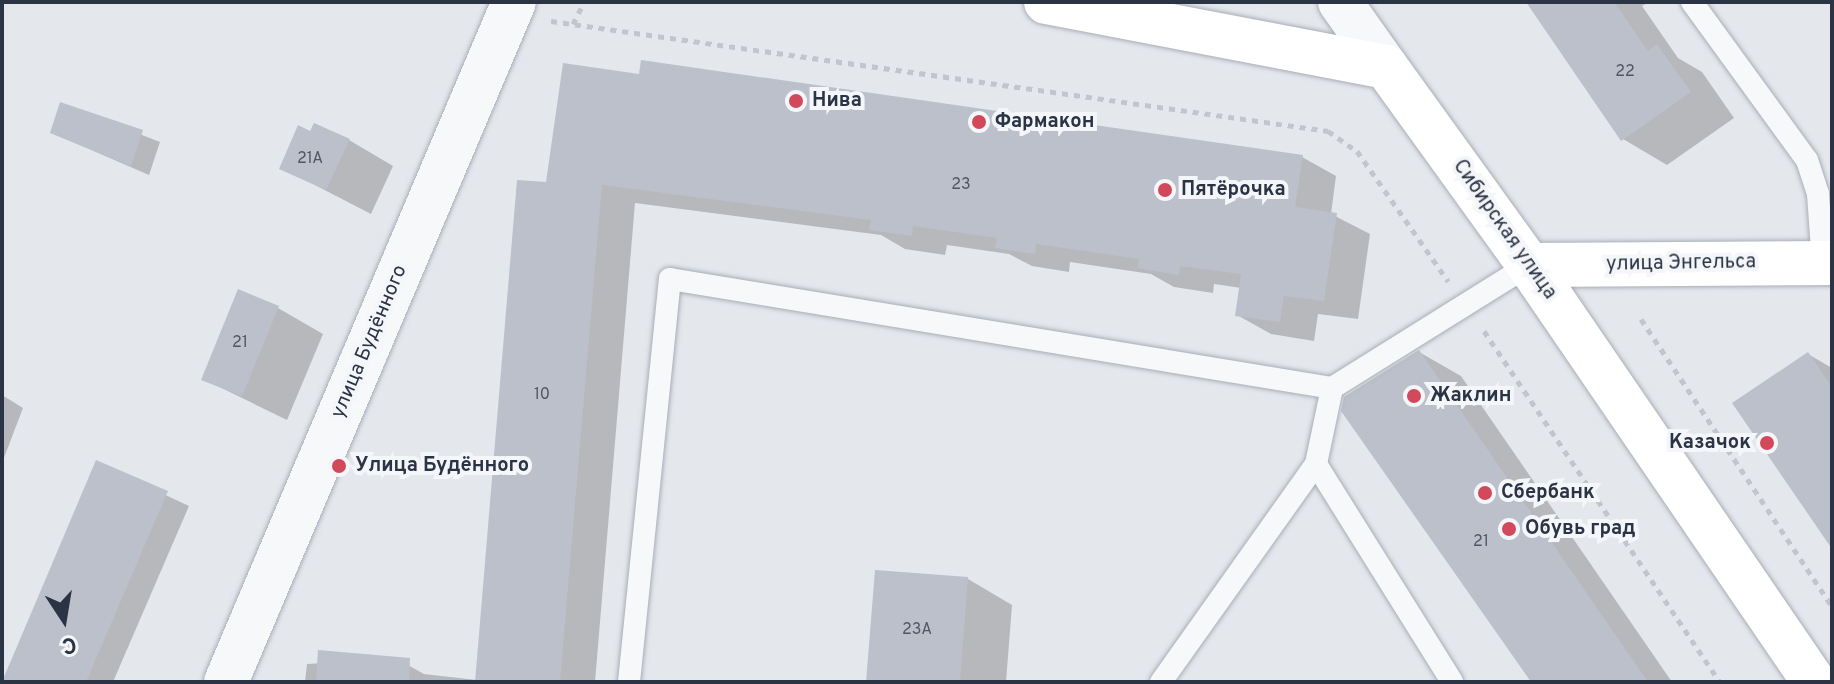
<!DOCTYPE html>
<html>
<head>
<meta charset="utf-8">
<style>
  body { margin:0 }
  #map { position:relative; width:1834px; height:684px; overflow:hidden; background:#e4e7ec; font-family:Overpass,sans-serif }
  div>[style] { position:absolute }
  [style*='--x'] { left:calc(var(--x)*1px); top:calc(var(--y)*1px); width:calc(var(--w)*1px); rotate:calc(var(--a)*1deg) }
  .shadow>* { inset:0; background:#0003 }
  .building>* { inset:0; background:#bbc0ca }
  .path>* { height:5px; margin-top:-2.5px; transform-origin:0; background:repeating-linear-gradient(90deg,#c2c5cb 0 6px,transparent 0 12px) }
  .roads { filter:drop-shadow(0 0 2px #a9aeb7) drop-shadow(0 0 2px #a9aeb7) }
  .service>* { height:22px; margin:-11px; padding:0 11px; transform-origin:11px; border-radius:11px; background:#f7f8fa }
  .tertiary>* { height:44px; margin:-22px; padding:0 22px; transform-origin:22px; border-radius:22px; background:#f7f8fa }
  .secondary>* { height:44px; margin:-22px; padding:0 22px; transform-origin:22px; border-radius:22px; background:#fff }
  .dots>* { width:22px; height:22px; translate:-50% -50%; box-sizing:border-box; border:4px solid #f4f6f9; border-radius:50% }
  span { translate:-50% -50%; white-space:nowrap; text-align:center; line-height:1.15; -webkit-text-stroke:8px #f4f6f9; paint-order:stroke }
  .number-label { font-size:16px; color:#4f5766 }
  .number-label span { -webkit-text-stroke-width:0 }
  .poi-label { font-size:20px; color:#2b3445; font-weight:700 }
  .left { translate:0 -50%; text-align:left }
  .right { translate:-100% -50%; text-align:right }
  .street-label { font-size:20px; color:#2b3445 }
  .frame { position:absolute; inset:0; border:4px solid #2b3445; pointer-events:none }
  .north { position:absolute; left:24px; top:580px; width:80px; height:80px; -webkit-text-stroke:6px #f4f6f9; paint-order:stroke; rotate:168deg; font-size:22px; font-weight:700; line-height:32px; text-align:center; color:#2b3445 }
  .north::after { content:''; display:block; margin:auto; width:28px; height:36px; background:#2b3445; clip-path:polygon(50% 0,100% 100%,50% 72%,0 100%) }
</style>
</head>
<body>
<div id="map">
  <div class="shadow">
    <div style="clip-path:polygon(1528px 2px,1649px 2px,1642px 6px,1678px 58px,1702px 72px,1734px 118px,1667px 165px,1623px 139px)"></div>
    <div style="clip-path:polygon(62px 104px,160px 142px,149px 175px,52px 133px)"></div>
    <div style="clip-path:polygon(311px 134px,349px 140px,393px 166px,371px 214px,282px 168px)"></div>
    <div style="clip-path:polygon(1302px 157px,1336px 176px,1331px 214px,1370px 234px,1358px 319px,1318px 314px,1314px 341px,1271px 334px,1237px 315px,1241px 288px,1214px 284px,1213px 293px,1174px 287px,1151px 274px,1070px 262px,1069px 272px,1032px 266px,1009px 254px,947px 245px,945px 255px,905px 249px,881px 235px,635px 203px,595px 682px,305px 682px,307px 664px,397px 659px,424px 674px,477px 680px,548px 184px)"></div>
    <div style="clip-path:polygon(278px 308px,323px 334px,287px 420px,203px 379px)"></div>
    <div style="clip-path:polygon(1419px 352px,1461px 376px,1672px 682px,1533px 682px)"></div>
    <div style="clip-path:polygon(1808px 354px,1832px 368px,1832px 545px)"></div>
    <div style="clip-path:polygon(2px 395px,23px 408px,2px 463px)"></div>
    <div style="clip-path:polygon(97px 463px,189px 506px,113px 682px,2px 682px)"></div>
    <div style="clip-path:polygon(968px 579px,1012px 605px,1006px 682px,868px 682px)"></div>
  </div>
  <div class="building">
    <div style="clip-path:polygon(1526px 2px,1614px 2px,1648px 51px,1657px 44px,1691px 92px,1621px 141px)"></div>
    <div style="clip-path:polygon(641px 60px,1303px 155px,1295px 207px,1337px 213px,1324px 301px,1284px 296px,1280px 322px,1235px 316px,1241px 274px,1180px 266px,1179px 275px,1137px 268px,1139px 259px,1036px 244px,1035px 254px,995px 248px,997px 238px,913px 226px,912px 236px,869px 230px,871px 220px,602px 185px,560px 682px,475px 682px,517px 180px,546px 182px,563px 63px,639px 74px)"></div>
    <div style="clip-path:polygon(60px 102px,143px 130px,131px 166px,50px 133px)"></div>
    <div style="clip-path:polygon(314px 123px,350px 139px,326px 190px,279px 169px,298px 125px,310px 131px)"></div>
    <div style="clip-path:polygon(238px 289px,279px 306px,242px 396px,201px 380px)"></div>
    <div style="clip-path:polygon(1419px 350px,1648px 682px,1531px 682px,1341px 411px,1344px 397px)"></div>
    <div style="clip-path:polygon(1808px 352px,1832px 387px,1832px 549px,1732px 403px)"></div>
    <div style="clip-path:polygon(96px 460px,168px 491px,86px 682px,2px 682px)"></div>
    <div style="clip-path:polygon(875px 570px,968px 577px,960px 682px,866px 682px)"></div>
    <div style="clip-path:polygon(318px 650px,410px 658px,409px 682px,316px 682px)"></div>
  </div>
  <div class="path">
    <div style="--x:551;--y:21;--w:785;--a:8.06"></div>
    <div style="--x:1328;--y:131;--w:35;--a:35"></div>
    <div style="--x:1357;--y:151;--w:159;--a:55"></div>
    <div style="--x:573;--y:24;--w:25;--a:-63"></div>
    <div style="--x:1641;--y:319;--w:346;--a:56.4"></div>
    <div style="--x:1484;--y:331;--w:423;--a:56.1"></div>
  </div>
  <div class="roads">
    <div class="service">
      <div style="--x:1692;--y:2;--w:195;--a:54"></div>
      <div style="--x:1807;--y:160;--w:36;--a:72"></div>
      <div style="--x:1818;--y:194;--w:69;--a:85.9"></div>
      <div style="--x:1332;--y:388;--w:78;--a:101.9"></div>
      <div style="--x:1316;--y:464;--w:257;--a:58"></div>
      <div style="--x:629;--y:682;--w:405;--a:-84.2"></div>
      <div style="--x:670;--y:279;--w:671;--a:9.35"></div>
      <div style="--x:1332;--y:388;--w:232;--a:-32"></div>
      <div style="--x:1161;--y:682;--w:267;--a:-54.6"></div>
    </div>
    <div class="tertiary">
      <div style="--x:1340;--y:2;--w:80;--a:54.7"></div>
      <div style="--x:226;--y:682;--w:738;--a:-67.05"></div>
    </div>
    <div class="secondary">
      <div style="--x:1046;--y:2;--w:346;--a:10.8"></div>
      <div style="--x:1386;--y:67;--w:244;--a:54.2"></div>
      <div style="--x:1529;--y:265;--w:505;--a:55.65"></div>
      <div style="--x:1529;--y:265;--w:303;--a:-0.4"></div>
    </div>
  </div>
  <div class="dots">
    <div style="left:796px;top:101px;background:#d1495b"></div>
    <div style="left:979px;top:122px;background:#d1495b"></div>
    <div style="left:1165px;top:190px;background:#d1495b"></div>
    <div style="left:1414px;top:396px;background:#d1495b"></div>
    <div style="left:1767px;top:443px;background:#d1495b"></div>
    <div style="left:339px;top:466px;background:#d1495b"></div>
    <div style="left:1485px;top:493px;background:#d1495b"></div>
    <div style="left:1509px;top:529px;background:#d1495b"></div>
  </div>
  <div class="number-label">
    <span style="left:1625px;top:72px">22</span>
    <span style="left:310px;top:159px">21А</span>
    <span style="left:961px;top:185px">23</span>
    <span style="left:240px;top:343px">21</span>
    <span style="left:542px;top:395px">10</span>
    <span style="left:1481px;top:542px">21</span>
    <span style="left:917px;top:630px">23А</span>
  </div>
  <div class="poi-label">
    <span class="left" style="left:812px;top:101px">Нива</span>
    <span class="left" style="left:995px;top:122px">Фармакон</span>
    <span class="left" style="left:1181px;top:190px">Пятёрочка</span>
    <span class="left" style="left:1430px;top:396px">Жаклин</span>
    <span class="right" style="left:1751px;top:443px">Казачок</span>
    <span class="left" style="left:355px;top:466px">Улица Будённого</span>
    <span class="left" style="left:1501px;top:493px">Сбербанк</span>
    <span class="left" style="left:1525px;top:529px">Обувь град</span>
  </div>
  <div class="street-label">
    <span style="left:1504px;top:230px;rotate:55deg">Сибирская улица</span>
    <span style="left:1681px;top:264px;rotate:-1deg">улица Энгельса</span>
    <span style="left:370px;top:342px;rotate:-67deg">улица Будённого</span>
  </div>
  <div class="frame"></div>
  <div class="north">С</div>
</div>
</body>
</html>
